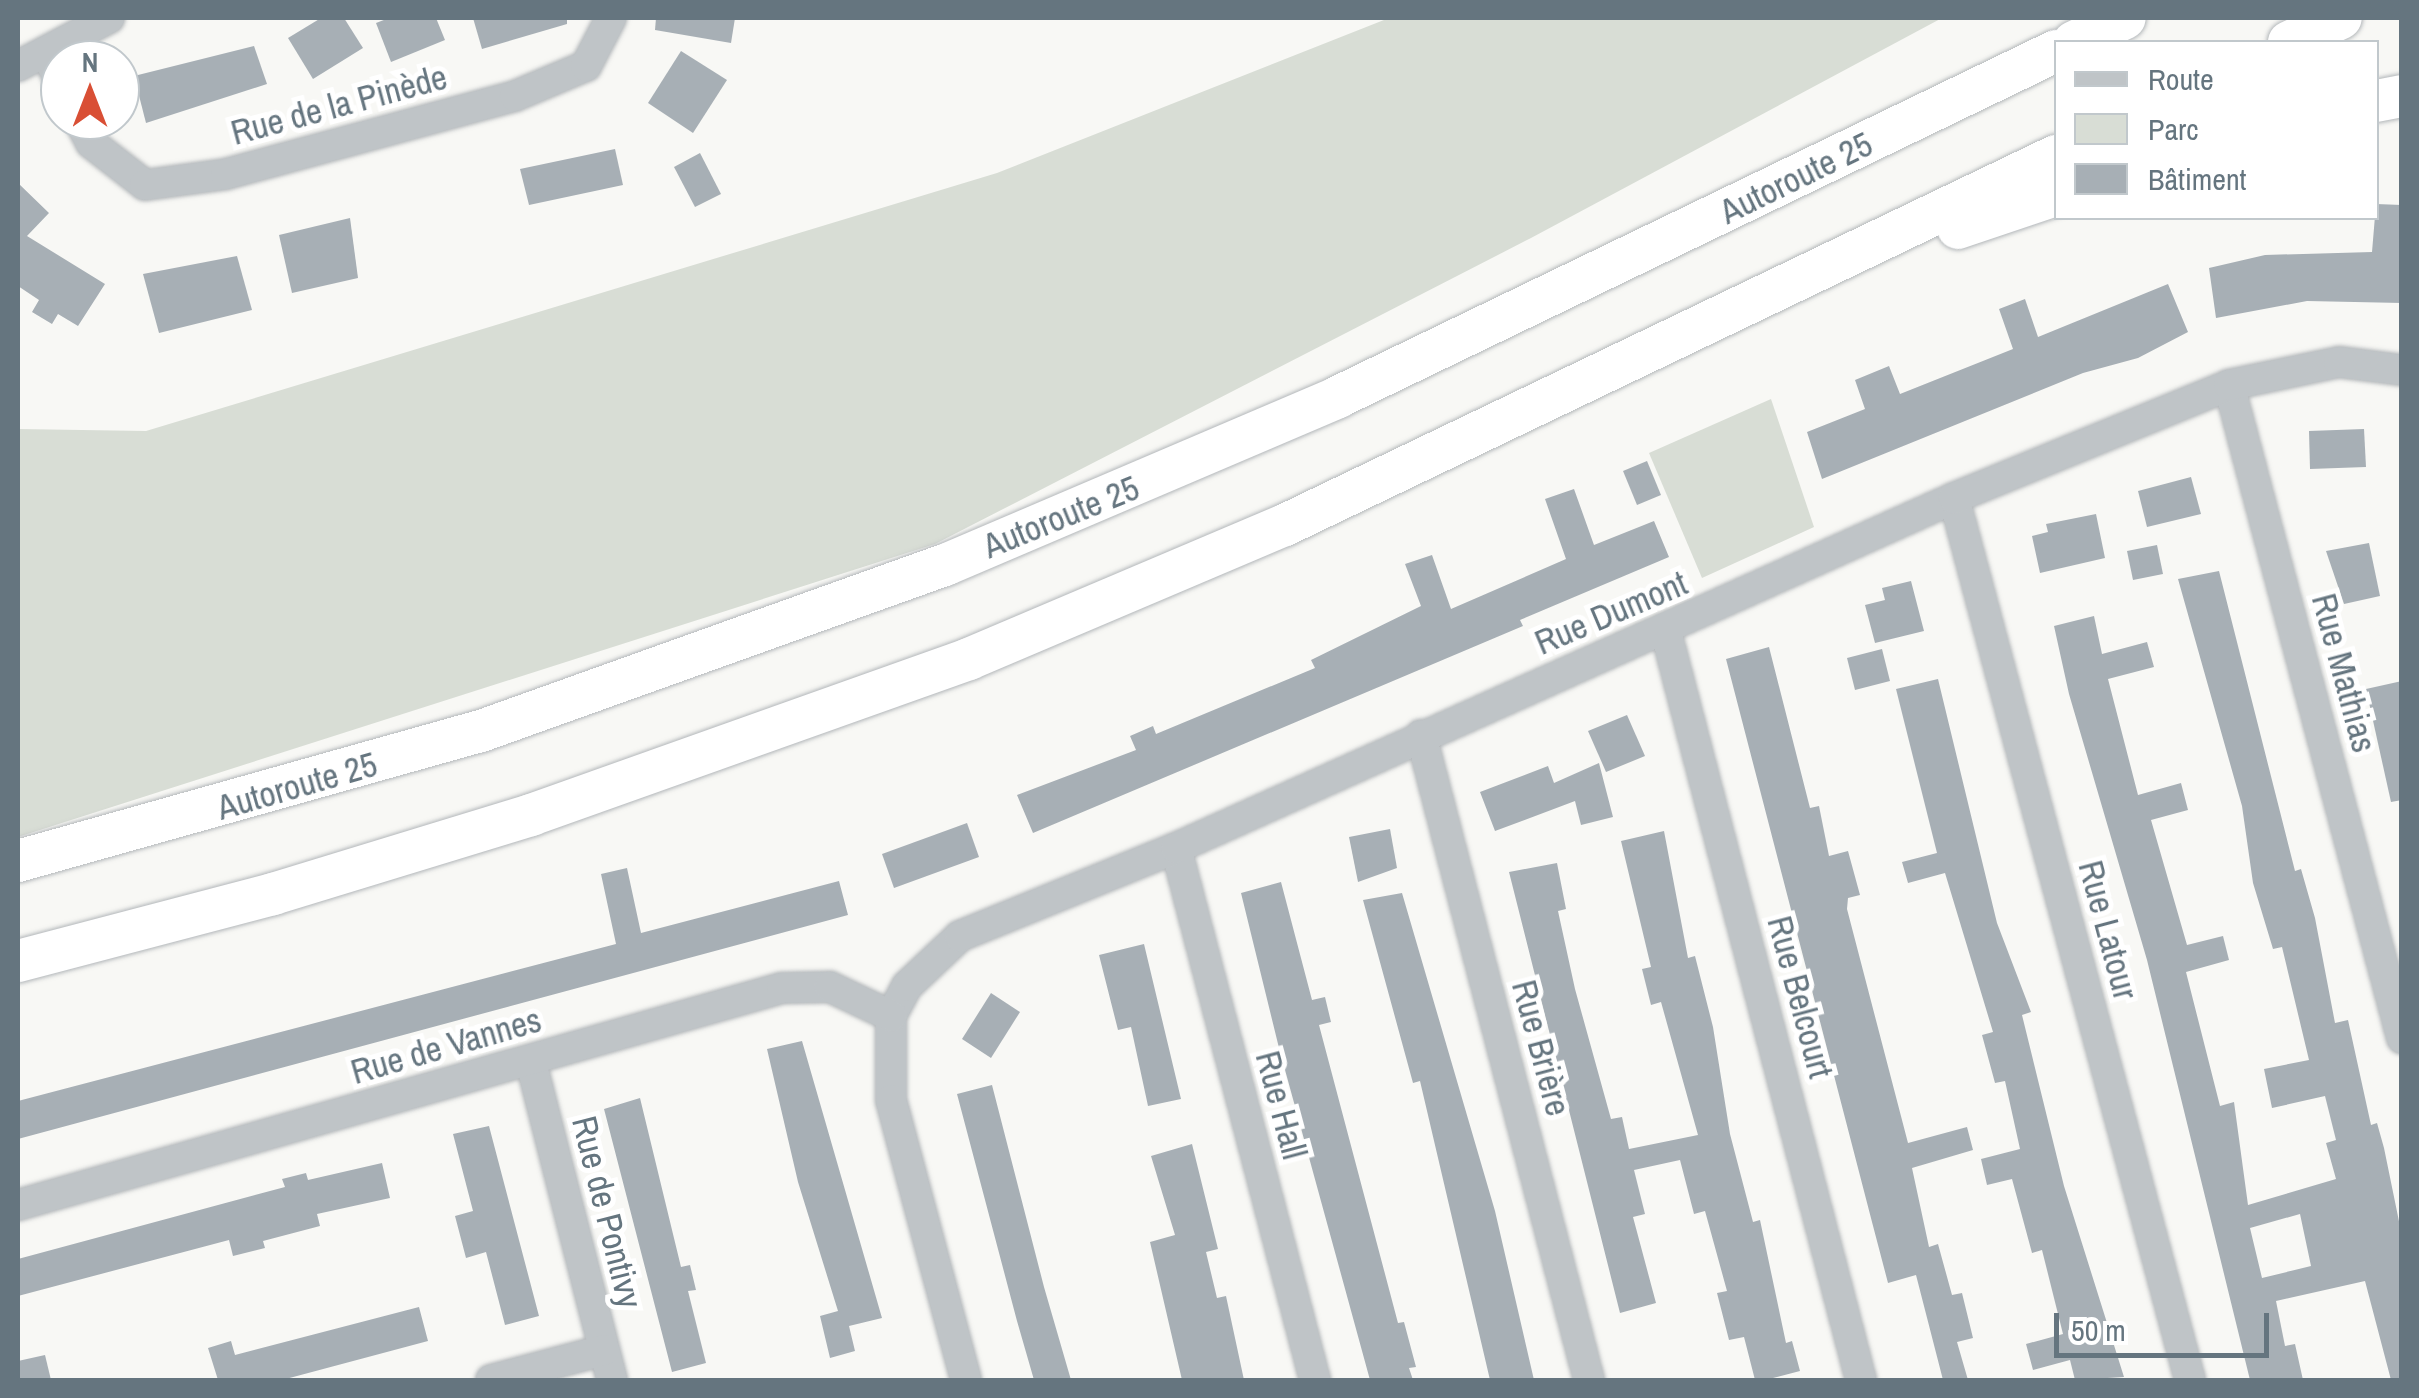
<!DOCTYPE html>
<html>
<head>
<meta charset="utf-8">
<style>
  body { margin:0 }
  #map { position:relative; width:2419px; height:1398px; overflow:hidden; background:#f8f8f5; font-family:"Archivo Narrow",sans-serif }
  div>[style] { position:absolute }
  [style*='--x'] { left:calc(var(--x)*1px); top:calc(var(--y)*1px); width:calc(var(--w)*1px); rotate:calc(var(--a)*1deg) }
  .green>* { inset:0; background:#d8ddd5 }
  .building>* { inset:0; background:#a7afb5 }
  .roads { filter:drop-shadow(0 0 2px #b3b7ba) drop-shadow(0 0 2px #b3b7ba) }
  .minor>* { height:30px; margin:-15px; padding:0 15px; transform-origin:15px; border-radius:15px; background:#bfc4c7 }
  .highway>* { height:42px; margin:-21px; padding:0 21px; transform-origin:21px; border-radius:21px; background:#fff }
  span { translate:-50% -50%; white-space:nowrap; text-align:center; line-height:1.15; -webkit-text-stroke:10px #fff; paint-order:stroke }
  .street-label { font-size:35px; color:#65757f }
  .frame { position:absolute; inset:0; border:20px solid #65757f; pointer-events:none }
  .legend { position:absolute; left:2054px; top:40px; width:325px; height:180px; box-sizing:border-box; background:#fff; border:2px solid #c1c8cc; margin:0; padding:12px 18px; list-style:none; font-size:30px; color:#65757f }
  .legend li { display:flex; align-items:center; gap:20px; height:50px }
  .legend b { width:50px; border:2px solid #c1c8cc }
  .north { position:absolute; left:40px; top:40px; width:100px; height:100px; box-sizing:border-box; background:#fff; border:2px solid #c1c8cc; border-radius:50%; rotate:0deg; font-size:28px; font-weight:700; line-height:40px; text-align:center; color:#65757f }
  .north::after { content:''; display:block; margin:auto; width:35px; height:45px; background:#d94f35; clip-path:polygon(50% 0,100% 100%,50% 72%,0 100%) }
  .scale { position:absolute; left:2054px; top:1313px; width:215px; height:45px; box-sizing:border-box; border:5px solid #65757f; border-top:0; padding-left:12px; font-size:30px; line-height:35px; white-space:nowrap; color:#65757f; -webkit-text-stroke:8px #fff; paint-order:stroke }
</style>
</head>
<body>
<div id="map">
  <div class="green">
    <div style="clip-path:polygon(1389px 18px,1942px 18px,1531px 238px,935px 544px,18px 837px,18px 429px,146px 431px,997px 173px)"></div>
    <div style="clip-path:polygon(1771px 399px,1814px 527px,1702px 578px,1649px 453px)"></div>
  </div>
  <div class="building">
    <div style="clip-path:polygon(321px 18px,344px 18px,363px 48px,313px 79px,288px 38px)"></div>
    <div style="clip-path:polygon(389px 18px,436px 18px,445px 40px,391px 62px,376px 23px)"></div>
    <div style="clip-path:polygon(473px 18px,567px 18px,567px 24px,482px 49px)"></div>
    <div style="clip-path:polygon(656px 18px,735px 18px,731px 43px,655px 30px)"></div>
    <div style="clip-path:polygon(254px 46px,267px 84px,146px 123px,134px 76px)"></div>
    <div style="clip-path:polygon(681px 51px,727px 80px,693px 133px,648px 103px)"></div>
    <div style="clip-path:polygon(615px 149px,623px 185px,529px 205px,520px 169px)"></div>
    <div style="clip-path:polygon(700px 153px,721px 194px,695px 207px,674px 167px)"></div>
    <div style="clip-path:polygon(18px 183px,49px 213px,27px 236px,105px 284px,78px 326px,58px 314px,52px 324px,32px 312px,39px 300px,18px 286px)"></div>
    <div style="clip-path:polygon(2376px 204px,2402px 205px,2402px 303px,2307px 301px,2216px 318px,2209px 268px,2265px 255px,2372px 252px)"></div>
    <div style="clip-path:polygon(350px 218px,358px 278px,292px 293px,279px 235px)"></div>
    <div style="clip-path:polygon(237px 256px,252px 310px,159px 333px,143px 274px)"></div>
    <div style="clip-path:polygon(2168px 284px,2188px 332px,2138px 358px,2083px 373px,1822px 479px,1807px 432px,1865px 409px,1855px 380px,1889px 366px,1900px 394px,2013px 349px,1999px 309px,2025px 299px,2038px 337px)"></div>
    <div style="clip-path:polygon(2364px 429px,2366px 467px,2310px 469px,2309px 431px)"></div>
    <div style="clip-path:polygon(1647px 461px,1661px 495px,1637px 505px,1623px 471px)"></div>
    <div style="clip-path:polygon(2191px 477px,2201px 514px,2147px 527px,2138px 491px)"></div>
    <div style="clip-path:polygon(1574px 489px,1594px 545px,1654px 521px,1669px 557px,1520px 620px,1523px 626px,1033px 833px,1017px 795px,1136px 750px,1130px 736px,1153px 726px,1156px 734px,1315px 668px,1311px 660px,1421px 606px,1405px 564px,1432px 555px,1451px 609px,1566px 559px,1545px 499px)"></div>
    <div style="clip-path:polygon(2096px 514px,2105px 558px,2040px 573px,2032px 536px,2048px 532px,2046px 524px)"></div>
    <div style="clip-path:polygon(2369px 543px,2380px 596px,2344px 604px,2326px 551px)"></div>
    <div style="clip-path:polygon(2157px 545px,2163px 574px,2133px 580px,2127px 551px)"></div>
    <div style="clip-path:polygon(evenodd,2219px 571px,2295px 871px,2301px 869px,2315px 918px,2335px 1023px,2348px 1020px,2371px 1125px,2377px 1123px,2384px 1148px,2402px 1236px,2402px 1380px,2391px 1380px,2365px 1281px,2276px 1301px,2285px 1346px,2295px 1344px,2303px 1380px,2250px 1380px,2147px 960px,2069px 694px,2054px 626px,2094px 616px,2102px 654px,2147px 642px,2154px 667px,2108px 679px,2138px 795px,2181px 783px,2188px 810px,2151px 820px,2187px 945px,2223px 936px,2229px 960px,2186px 972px,2220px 1106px,2234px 1102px,2248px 1205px,2336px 1179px,2326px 1143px,2336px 1140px,2325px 1096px,2272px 1108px,2264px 1069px,2309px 1060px,2282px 947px,2273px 949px,2253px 883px,2242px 806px,2178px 579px,2219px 571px,2300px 1214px,2311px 1266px,2262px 1278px,2250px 1228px,2300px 1214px)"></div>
    <div style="clip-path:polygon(1911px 581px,1924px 631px,1875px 643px,1865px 605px,1885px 600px,1882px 588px)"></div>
    <div style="clip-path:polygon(1769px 647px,1810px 808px,1819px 806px,1829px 856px,1848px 851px,1860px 895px,1848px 898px,1847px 909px,1908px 1143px,1967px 1127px,1973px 1150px,1912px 1168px,1929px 1247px,1938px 1244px,1952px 1295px,1962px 1293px,1973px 1338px,1957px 1342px,1968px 1380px,1943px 1380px,1916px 1275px,1888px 1283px,1872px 1222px,1726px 659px)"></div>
    <div style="clip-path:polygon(1882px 649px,1890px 681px,1855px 690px,1847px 658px)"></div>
    <div style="clip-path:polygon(1938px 679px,1997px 923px,2031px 1012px,2022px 1015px,2064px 1186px,2124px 1377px,2075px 1380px,2070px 1360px,2033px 1370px,2026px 1344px,2063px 1334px,2042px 1250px,2032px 1253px,2012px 1179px,1987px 1185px,1981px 1159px,2020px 1149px,2005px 1081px,1995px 1083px,1982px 1035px,1993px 1032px,1945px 873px,1908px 883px,1902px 862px,1937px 853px,1896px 689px)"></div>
    <div style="clip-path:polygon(2402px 681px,2402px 800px,2391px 802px,2366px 689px)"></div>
    <div style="clip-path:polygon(1627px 715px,1645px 756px,1606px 772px,1588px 731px)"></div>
    <div style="clip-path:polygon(1599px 763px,1613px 817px,1581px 825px,1575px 801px,1495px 831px,1480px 792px,1548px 766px,1554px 783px)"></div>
    <div style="clip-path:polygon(967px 823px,979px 857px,894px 888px,882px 854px)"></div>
    <div style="clip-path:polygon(1390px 829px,1397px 868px,1358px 882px,1349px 837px)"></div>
    <div style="clip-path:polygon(1664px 831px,1688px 958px,1695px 956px,1713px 1027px,1730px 1134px,1753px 1222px,1760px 1220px,1786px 1343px,1792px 1341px,1800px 1371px,1765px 1380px,1755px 1380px,1744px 1337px,1729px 1340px,1717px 1293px,1727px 1291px,1705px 1211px,1694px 1214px,1680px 1160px,1634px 1170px,1645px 1214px,1633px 1217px,1656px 1303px,1620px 1313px,1509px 872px,1557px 863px,1566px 909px,1558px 911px,1575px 989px,1611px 1119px,1622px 1117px,1629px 1149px,1698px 1135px,1661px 1002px,1651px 1005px,1642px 969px,1651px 967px,1621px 841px)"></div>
    <div style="clip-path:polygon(627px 868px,641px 933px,839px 881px,848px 915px,18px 1139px,18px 1101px,616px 944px,601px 874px)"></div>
    <div style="clip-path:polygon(1281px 882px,1312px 1000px,1325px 997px,1331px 1022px,1319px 1025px,1398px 1323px,1404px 1322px,1416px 1367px,1409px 1368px,1413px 1380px,1370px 1380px,1279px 1048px,1241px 893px)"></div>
    <div style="clip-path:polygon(1402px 893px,1495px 1211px,1534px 1380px,1490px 1380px,1420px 1081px,1413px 1083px,1363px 900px)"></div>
    <div style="clip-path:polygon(1144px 944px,1181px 1099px,1148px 1106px,1131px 1027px,1118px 1030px,1099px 955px)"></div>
    <div style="clip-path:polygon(991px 993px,1020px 1012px,991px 1058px,962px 1039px)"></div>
    <div style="clip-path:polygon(802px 1041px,882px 1318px,849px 1326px,855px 1351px,830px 1358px,820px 1316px,838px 1311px,798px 1182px,767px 1049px)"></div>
    <div style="clip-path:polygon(992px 1085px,1044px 1287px,1071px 1380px,1034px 1380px,1017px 1321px,957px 1094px)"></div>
    <div style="clip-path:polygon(640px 1098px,681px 1267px,690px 1265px,696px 1290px,688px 1291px,706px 1363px,672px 1372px,604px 1109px)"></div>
    <div style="clip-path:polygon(489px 1126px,539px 1316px,505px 1325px,486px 1252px,466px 1258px,455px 1216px,473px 1211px,453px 1134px)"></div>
    <div style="clip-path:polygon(1192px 1144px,1218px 1249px,1206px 1252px,1217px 1298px,1226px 1296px,1244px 1380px,1182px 1380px,1150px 1242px,1175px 1235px,1151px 1156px)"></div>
    <div style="clip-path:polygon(382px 1163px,390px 1198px,317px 1214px,320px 1226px,263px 1241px,265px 1248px,233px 1256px,229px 1240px,18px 1296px,18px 1259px,285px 1187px,282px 1179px,306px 1173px,308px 1180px)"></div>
    <div style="clip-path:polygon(419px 1307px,428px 1341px,282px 1380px,218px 1380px,208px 1348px,231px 1341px,235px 1355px)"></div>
    <div style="clip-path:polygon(45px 1355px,51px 1380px,18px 1380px,18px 1361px)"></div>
  </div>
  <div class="roads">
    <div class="minor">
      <div style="--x:47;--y:54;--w:31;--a:65"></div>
      <div style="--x:18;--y:66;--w:103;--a:-27.8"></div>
      <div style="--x:79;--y:120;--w:26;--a:62"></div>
      <div style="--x:91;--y:143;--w:68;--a:37.9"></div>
      <div style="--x:145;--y:185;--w:82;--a:-7.7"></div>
      <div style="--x:226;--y:174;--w:299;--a:-15.1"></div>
      <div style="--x:515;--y:96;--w:77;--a:-22.9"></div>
      <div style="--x:586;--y:66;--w:54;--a:-62.5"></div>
      <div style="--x:2229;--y:385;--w:676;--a:75.16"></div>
      <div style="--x:1954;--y:498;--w:913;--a:75.02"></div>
      <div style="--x:1666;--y:632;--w:773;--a:75.39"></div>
      <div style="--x:1421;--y:735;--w:667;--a:75.4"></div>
      <div style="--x:1176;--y:848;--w:550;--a:75.36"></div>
      <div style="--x:891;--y:1016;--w:34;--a:-62"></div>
      <div style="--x:907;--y:986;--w:73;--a:-43.3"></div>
      <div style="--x:960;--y:936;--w:233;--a:-22.2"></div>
      <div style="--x:1176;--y:848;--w:853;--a:-24.22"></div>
      <div style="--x:1954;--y:498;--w:297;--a:-22.3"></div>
      <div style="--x:2229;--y:385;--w:112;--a:-11.8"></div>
      <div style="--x:2339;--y:362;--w:64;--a:7.2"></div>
      <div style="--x:891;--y:1016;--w:84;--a:90"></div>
      <div style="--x:891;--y:1100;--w:290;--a:75"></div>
      <div style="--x:531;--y:1062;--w:328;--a:75.7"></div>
      <div style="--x:18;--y:1205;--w:794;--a:-15.86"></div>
      <div style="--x:782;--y:988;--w:48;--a:-1.2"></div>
      <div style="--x:830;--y:987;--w:68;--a:25.4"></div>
      <div style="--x:491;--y:1380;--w:117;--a:-14.9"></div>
    </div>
    <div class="highway">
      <div style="--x:2074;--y:42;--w:56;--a:-25.2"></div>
      <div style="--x:2289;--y:42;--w:57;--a:-24.8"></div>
      <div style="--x:2376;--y:101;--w:26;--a:-11"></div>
      <div style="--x:1958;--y:228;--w:103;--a:-18.6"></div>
      <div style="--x:18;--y:861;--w:481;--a:-15.7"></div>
      <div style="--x:481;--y:731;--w:493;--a:-19.7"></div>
      <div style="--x:945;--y:565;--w:427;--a:-23.1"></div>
      <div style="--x:1338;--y:397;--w:797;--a:-25.73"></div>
      <div style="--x:18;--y:961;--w:264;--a:-14.7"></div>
      <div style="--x:273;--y:894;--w:270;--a:-17"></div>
      <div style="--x:531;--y:815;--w:465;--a:-19.6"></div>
      <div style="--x:969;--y:659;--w:343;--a:-23"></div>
      <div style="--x:1285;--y:525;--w:855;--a:-25.58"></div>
    </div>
  </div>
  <div class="street-label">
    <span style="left:339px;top:105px;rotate:-15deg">Rue de la Pinède</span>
    <span style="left:1796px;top:178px;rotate:-26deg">Autoroute 25</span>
    <span style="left:1061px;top:517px;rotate:-22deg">Autoroute 25</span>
    <span style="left:1611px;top:613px;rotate:-23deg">Rue Dumont</span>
    <span style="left:2344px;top:673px;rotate:75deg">Rue Mathias</span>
    <span style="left:297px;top:786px;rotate:-16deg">Autoroute 25</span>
    <span style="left:2108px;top:930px;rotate:75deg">Rue Latour</span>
    <span style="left:1800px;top:997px;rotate:75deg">Rue Belcourt</span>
    <span style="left:446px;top:1046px;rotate:-16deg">Rue de Vannes</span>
    <span style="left:1541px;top:1048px;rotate:75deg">Rue Brière</span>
    <span style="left:1281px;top:1105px;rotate:75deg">Rue Hall</span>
    <span style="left:607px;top:1212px;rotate:76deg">Rue de Pontivy</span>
  </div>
  <div class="frame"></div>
  <ul class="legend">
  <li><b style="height:12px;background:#bfc4c7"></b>Route</li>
  <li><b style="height:28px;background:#d8ddd5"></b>Parc</li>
  <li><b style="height:28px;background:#a7afb5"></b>Bâtiment</li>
  </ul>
  <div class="north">N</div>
  <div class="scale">50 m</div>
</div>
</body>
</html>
